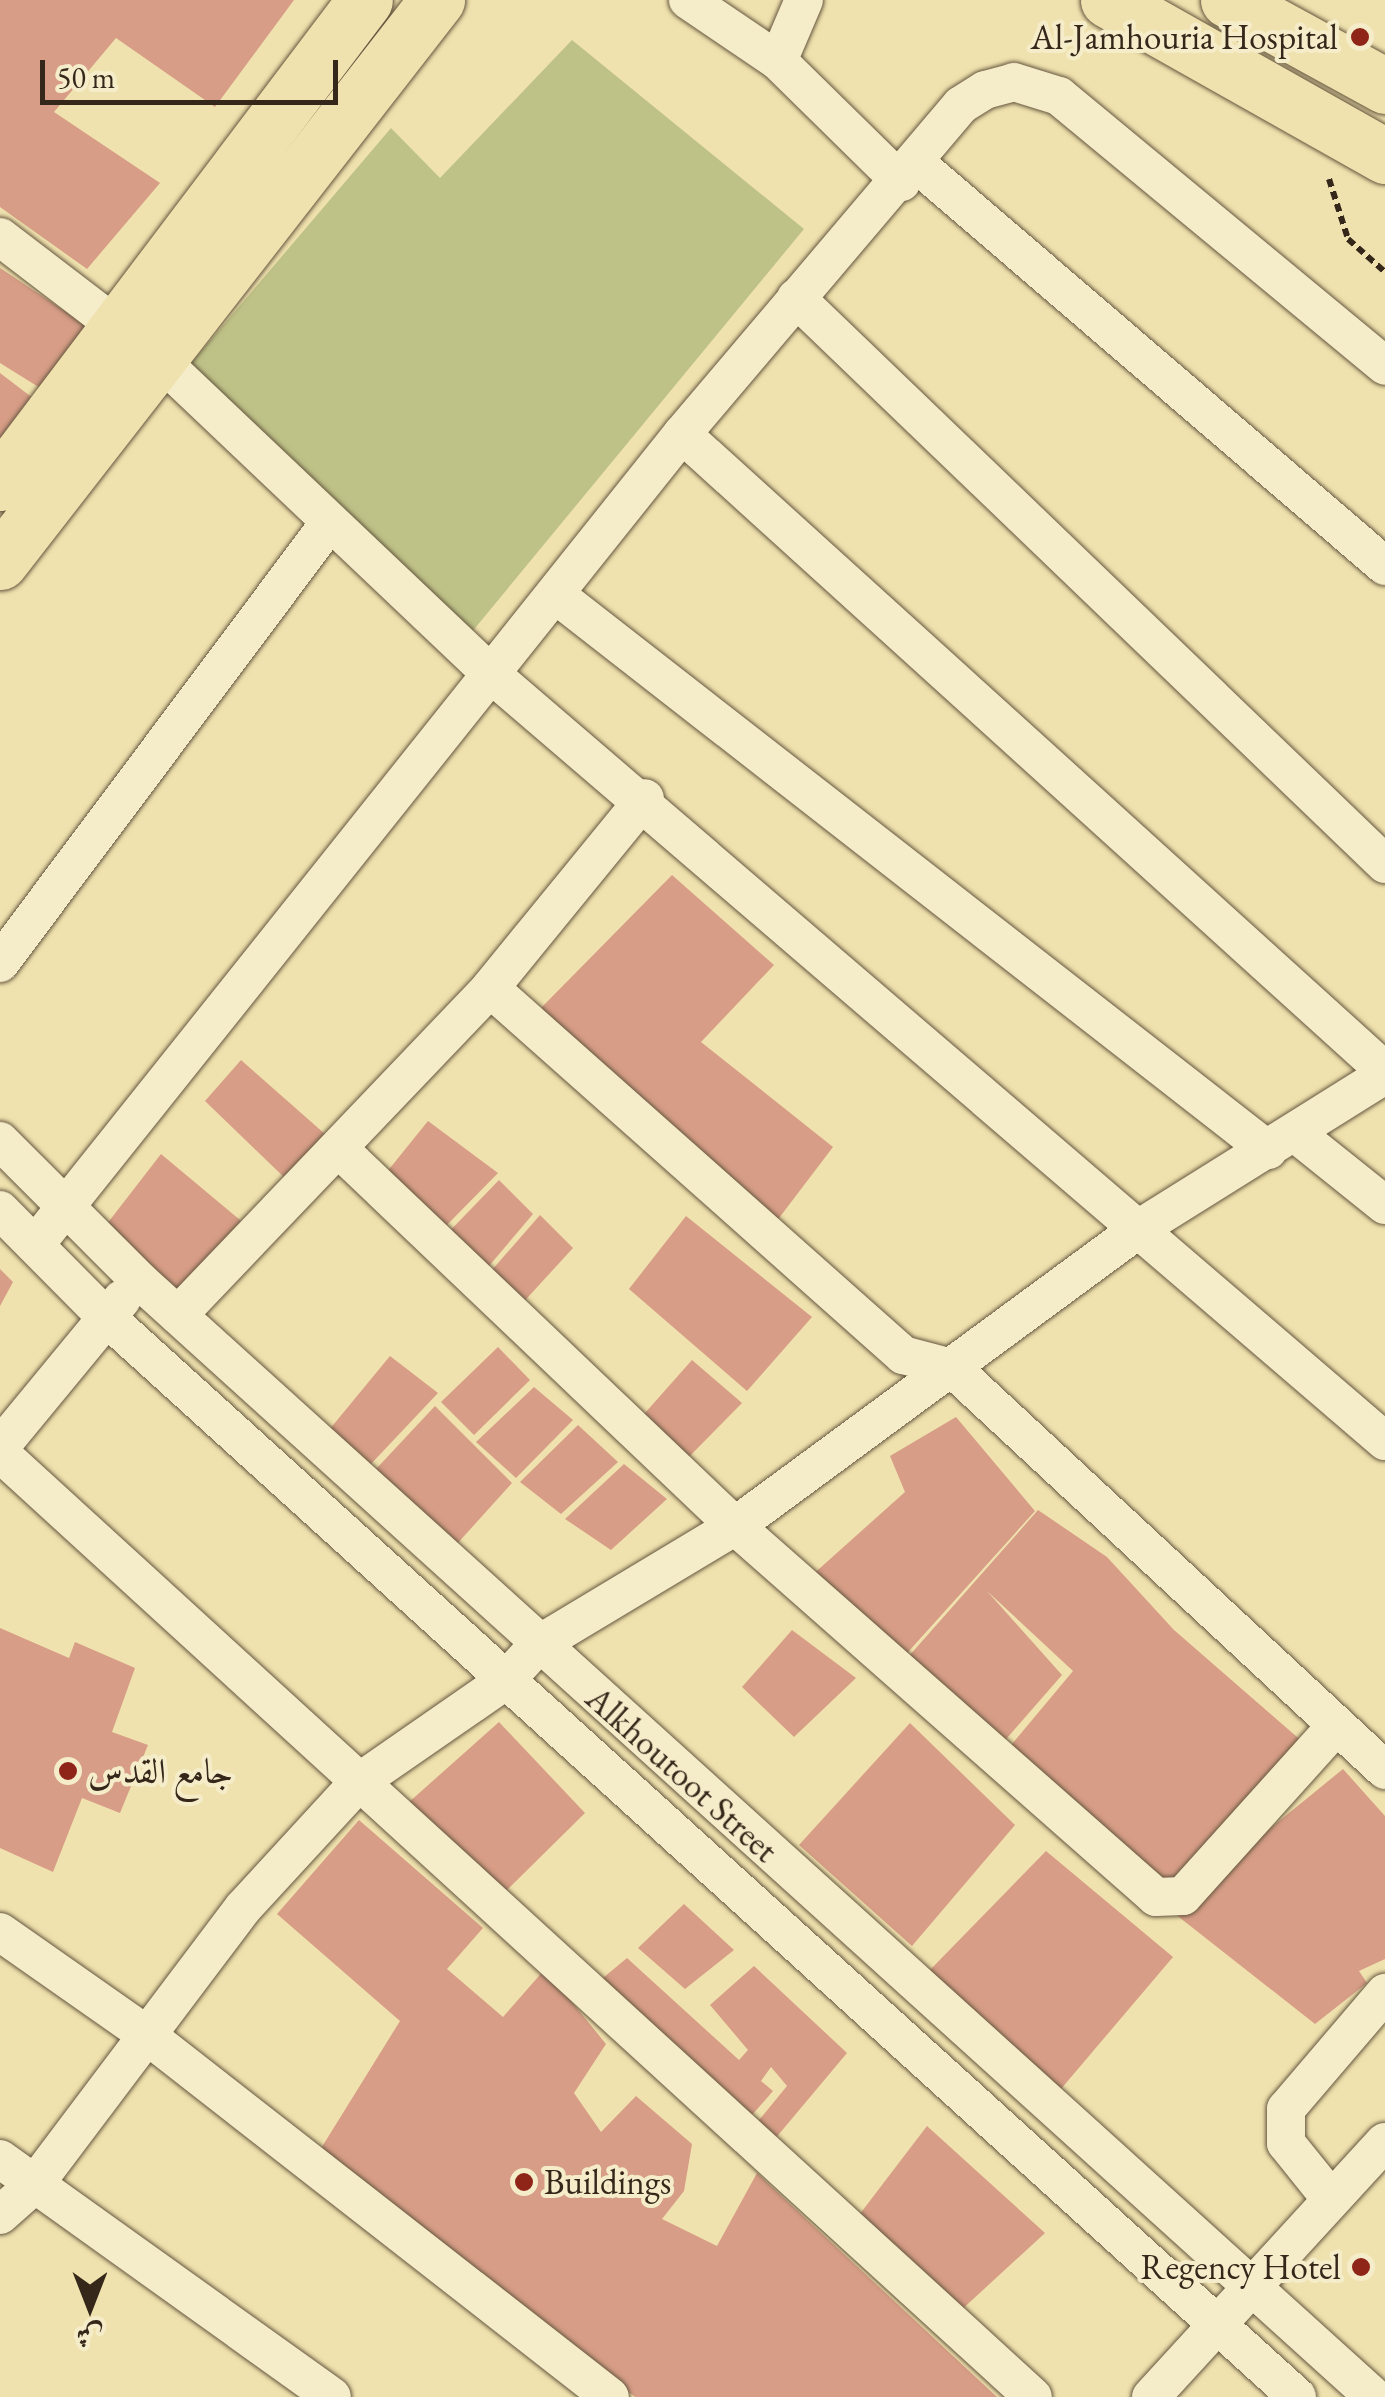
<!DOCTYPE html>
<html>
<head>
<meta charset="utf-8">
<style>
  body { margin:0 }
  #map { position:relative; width:1385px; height:2397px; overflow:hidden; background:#f0e2ae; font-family:"EB Garamond",Amiri,serif }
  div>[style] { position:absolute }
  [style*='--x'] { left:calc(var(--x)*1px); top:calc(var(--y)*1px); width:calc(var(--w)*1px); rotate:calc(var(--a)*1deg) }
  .green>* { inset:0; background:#bec287 }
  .building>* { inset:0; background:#d79d86 }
  .path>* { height:6px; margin-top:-3px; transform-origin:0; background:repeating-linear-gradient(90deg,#35281a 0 8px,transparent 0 13px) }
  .roads { filter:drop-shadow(0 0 2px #64563f) drop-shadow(0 0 2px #64563f) }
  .minor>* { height:38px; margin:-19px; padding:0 19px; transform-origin:19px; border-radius:19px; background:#f5ecca }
  .primary>* { height:55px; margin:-27.5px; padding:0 27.5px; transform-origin:27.5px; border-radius:27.5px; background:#f0e2ae }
  .dots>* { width:28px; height:28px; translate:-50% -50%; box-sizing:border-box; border:5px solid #f5ecca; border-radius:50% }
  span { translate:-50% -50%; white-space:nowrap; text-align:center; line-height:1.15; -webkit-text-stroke:8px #f5ecca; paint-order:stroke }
  .poi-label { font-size:35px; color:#35281a }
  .right { translate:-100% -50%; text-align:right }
  .left { translate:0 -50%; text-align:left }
  .street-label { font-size:35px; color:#35281a }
  .north { position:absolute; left:40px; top:2257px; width:100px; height:100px; -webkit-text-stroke:8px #f5ecca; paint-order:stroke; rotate:180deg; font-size:28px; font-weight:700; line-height:40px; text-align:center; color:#35281a }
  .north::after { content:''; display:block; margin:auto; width:35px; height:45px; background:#35281a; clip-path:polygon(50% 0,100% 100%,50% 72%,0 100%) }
  .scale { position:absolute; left:40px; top:60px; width:298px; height:45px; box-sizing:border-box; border:5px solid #35281a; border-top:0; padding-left:12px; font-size:30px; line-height:35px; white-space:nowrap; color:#35281a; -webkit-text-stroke:8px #f5ecca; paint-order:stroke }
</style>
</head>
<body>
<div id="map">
  <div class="green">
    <div style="clip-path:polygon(572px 40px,804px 229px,471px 633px,186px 369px,391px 128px,440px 178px)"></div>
  </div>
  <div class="building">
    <div style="clip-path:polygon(0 0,294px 0,215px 107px,116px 38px,54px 112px,160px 183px,87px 269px,0 207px)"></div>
    <div style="clip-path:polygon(0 268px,104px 337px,53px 396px,0 363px)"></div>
    <div style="clip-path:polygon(0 373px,42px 405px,0 461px)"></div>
    <div style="clip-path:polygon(672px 875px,774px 965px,701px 1042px,833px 1147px,776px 1222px,540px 1009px)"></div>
    <div style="clip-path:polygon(241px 1060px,334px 1142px,290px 1183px,205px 1101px)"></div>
    <div style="clip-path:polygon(428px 1121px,498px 1173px,439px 1233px,382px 1178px)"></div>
    <div style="clip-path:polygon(161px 1154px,252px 1230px,177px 1304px,103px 1229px)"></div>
    <div style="clip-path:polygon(499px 1180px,533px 1214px,483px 1273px,443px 1238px)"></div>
    <div style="clip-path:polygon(540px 1215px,573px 1248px,518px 1308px,485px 1278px)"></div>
    <div style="clip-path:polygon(686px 1216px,812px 1317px,747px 1391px,629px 1289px)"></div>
    <div style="clip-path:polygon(0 1269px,13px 1282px,0 1306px)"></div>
    <div style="clip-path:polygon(498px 1347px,530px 1380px,474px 1435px,441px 1402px)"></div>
    <div style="clip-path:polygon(390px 1356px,438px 1393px,370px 1465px,329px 1430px)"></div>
    <div style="clip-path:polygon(692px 1360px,742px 1403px,682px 1464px,637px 1422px)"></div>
    <div style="clip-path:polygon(534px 1387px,573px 1420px,516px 1478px,476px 1442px)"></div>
    <div style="clip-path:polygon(435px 1406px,512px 1483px,456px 1545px,376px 1469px)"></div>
    <div style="clip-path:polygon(956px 1417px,1035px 1511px,900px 1661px,810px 1577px,905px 1492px,890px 1456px)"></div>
    <div style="clip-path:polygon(578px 1425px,618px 1462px,561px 1514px,520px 1482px)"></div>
    <div style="clip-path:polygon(624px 1464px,667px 1499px,611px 1550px,565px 1519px)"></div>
    <div style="clip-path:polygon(1038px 1510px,1107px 1557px,1174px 1630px,1304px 1743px,1170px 1883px,1007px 1750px,1073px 1671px,987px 1591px,1062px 1675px,1000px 1746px,901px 1665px)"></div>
    <div style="clip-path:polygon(0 1628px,69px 1658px,75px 1642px,135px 1668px,112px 1732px,148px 1745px,120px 1813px,82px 1798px,53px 1872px,0 1848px)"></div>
    <div style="clip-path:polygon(792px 1630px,856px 1678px,794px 1737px,742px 1687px)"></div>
    <div style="clip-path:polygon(499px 1722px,585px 1813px,506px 1891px,408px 1803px)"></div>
    <div style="clip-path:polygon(910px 1723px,1015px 1825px,912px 1946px,799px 1845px)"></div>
    <div style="clip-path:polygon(1343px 1769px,1385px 1816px,1385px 1959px,1359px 1971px,1367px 1983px,1315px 2024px,1170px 1910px)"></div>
    <div style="clip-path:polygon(359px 1820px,483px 1928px,447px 1969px,503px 2017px,545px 1969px,606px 2044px,574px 2093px,601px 2132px,636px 2096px,692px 2144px,684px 2191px,662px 2219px,717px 2246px,757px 2173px,997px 2397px,635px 2397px,320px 2150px,400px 2021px,277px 1914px)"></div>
    <div style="clip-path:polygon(1046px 1851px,1173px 1957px,1055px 2096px,929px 1971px)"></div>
    <div style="clip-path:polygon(684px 1904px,734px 1950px,685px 1989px,638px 1948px)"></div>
    <div style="clip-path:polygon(627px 1958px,739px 2060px,748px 2050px,710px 2005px,754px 1966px,847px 2053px,769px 2146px,750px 2131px,787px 2086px,771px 2067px,761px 2081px,773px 2091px,740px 2129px,592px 1987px)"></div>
    <div style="clip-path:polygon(927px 2126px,1045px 2233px,958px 2313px,853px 2223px)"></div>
  </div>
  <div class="path">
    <div style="--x:1329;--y:179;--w:63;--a:72.4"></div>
    <div style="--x:1348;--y:239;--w:50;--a:41.7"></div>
  </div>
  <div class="roads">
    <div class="minor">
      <div style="--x:688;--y:0;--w:109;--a:34.1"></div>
      <div style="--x:778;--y:61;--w:173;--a:44.5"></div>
      <div style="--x:778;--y:61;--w:66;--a:-66.9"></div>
      <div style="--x:917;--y:164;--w:617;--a:40.66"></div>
      <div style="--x:0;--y:237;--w:199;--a:37.4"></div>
      <div style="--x:158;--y:358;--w:459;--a:43.5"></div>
      <div style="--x:491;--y:674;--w:1178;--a:40.63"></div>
      <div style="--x:796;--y:298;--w:817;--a:43.86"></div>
      <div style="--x:682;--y:434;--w:949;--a:42.18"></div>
      <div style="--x:556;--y:595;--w:903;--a:37.94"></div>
      <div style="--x:0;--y:963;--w:546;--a:-53.19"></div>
      <div style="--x:490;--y:988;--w:553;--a:41.62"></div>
      <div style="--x:903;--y:1355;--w:51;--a:14.9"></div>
      <div style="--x:952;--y:1368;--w:591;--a:42.87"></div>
      <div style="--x:1295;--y:1133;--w:115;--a:38.7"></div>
      <div style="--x:0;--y:1141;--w:198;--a:45"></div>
      <div style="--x:140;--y:1281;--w:1664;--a:42.13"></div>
      <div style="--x:340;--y:1150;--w:545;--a:43.59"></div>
      <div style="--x:735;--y:1526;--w:561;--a:41.39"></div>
      <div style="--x:1156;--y:1897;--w:27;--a:-2"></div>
      <div style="--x:1183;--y:1896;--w:227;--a:-48"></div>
      <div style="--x:0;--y:1210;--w:149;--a:45.3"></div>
      <div style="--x:105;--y:1316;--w:1609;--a:42.2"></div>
      <div style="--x:35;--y:1245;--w:1037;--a:-51.42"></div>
      <div style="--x:682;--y:434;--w:431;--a:-49.7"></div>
      <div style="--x:961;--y:105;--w:28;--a:-32"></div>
      <div style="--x:985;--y:90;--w:30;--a:-15"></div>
      <div style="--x:1014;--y:82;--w:47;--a:17.3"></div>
      <div style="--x:1059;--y:96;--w:423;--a:39.6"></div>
      <div style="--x:178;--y:1315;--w:452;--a:-46.3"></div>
      <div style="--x:490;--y:988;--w:245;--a:-50.8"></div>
      <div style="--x:0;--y:1447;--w:192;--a:-50.5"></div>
      <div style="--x:0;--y:1453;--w:1399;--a:42.42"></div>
      <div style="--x:0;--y:1932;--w:176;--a:35"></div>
      <div style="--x:144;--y:2033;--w:591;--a:37.99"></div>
      <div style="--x:0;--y:2159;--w:408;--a:35.6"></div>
      <div style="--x:1331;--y:2199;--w:72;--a:-128.8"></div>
      <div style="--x:1286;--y:2143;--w:34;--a:-90"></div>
      <div style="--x:1286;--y:2109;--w:153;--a:-49.5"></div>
      <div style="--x:0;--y:2215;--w:47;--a:-41.5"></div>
      <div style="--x:35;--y:2184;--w:346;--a:-53"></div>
      <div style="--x:243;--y:1908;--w:171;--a:-47.4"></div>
      <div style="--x:359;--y:1782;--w:178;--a:-34.7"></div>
      <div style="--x:505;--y:1681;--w:50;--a:-47.4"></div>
      <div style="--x:539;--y:1644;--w:229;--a:-31"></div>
      <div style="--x:735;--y:1526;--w:506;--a:-36.33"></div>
      <div style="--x:1143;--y:1226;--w:285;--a:-32"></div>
      <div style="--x:1151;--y:2397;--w:346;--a:-47.5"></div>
    </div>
    <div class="primary">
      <div style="--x:1108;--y:0;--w:318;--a:29.4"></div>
      <div style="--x:1228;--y:0;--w:179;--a:28.7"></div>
      <div style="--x:0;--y:483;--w:605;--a:-52.92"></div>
      <div style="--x:0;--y:562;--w:712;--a:-52.13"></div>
    </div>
  </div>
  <div class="dots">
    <div style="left:1360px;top:37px;background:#8f2418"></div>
    <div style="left:68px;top:1771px;background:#8f2418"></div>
    <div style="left:524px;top:2182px;background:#8f2418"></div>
    <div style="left:1361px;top:2267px;background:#8f2418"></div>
  </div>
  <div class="poi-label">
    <span class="right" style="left:1338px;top:37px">Al-Jamhouria Hospital</span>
    <span class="left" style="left:88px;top:1771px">جامع القدس</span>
    <span class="left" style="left:544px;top:2182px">Buildings</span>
    <span class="right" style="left:1341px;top:2267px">Regency Hotel</span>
  </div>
  <div class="street-label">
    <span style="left:682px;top:1774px;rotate:42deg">Alkhoutoot Street</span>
  </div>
  <div class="north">ش</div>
  <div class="scale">50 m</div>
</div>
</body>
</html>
